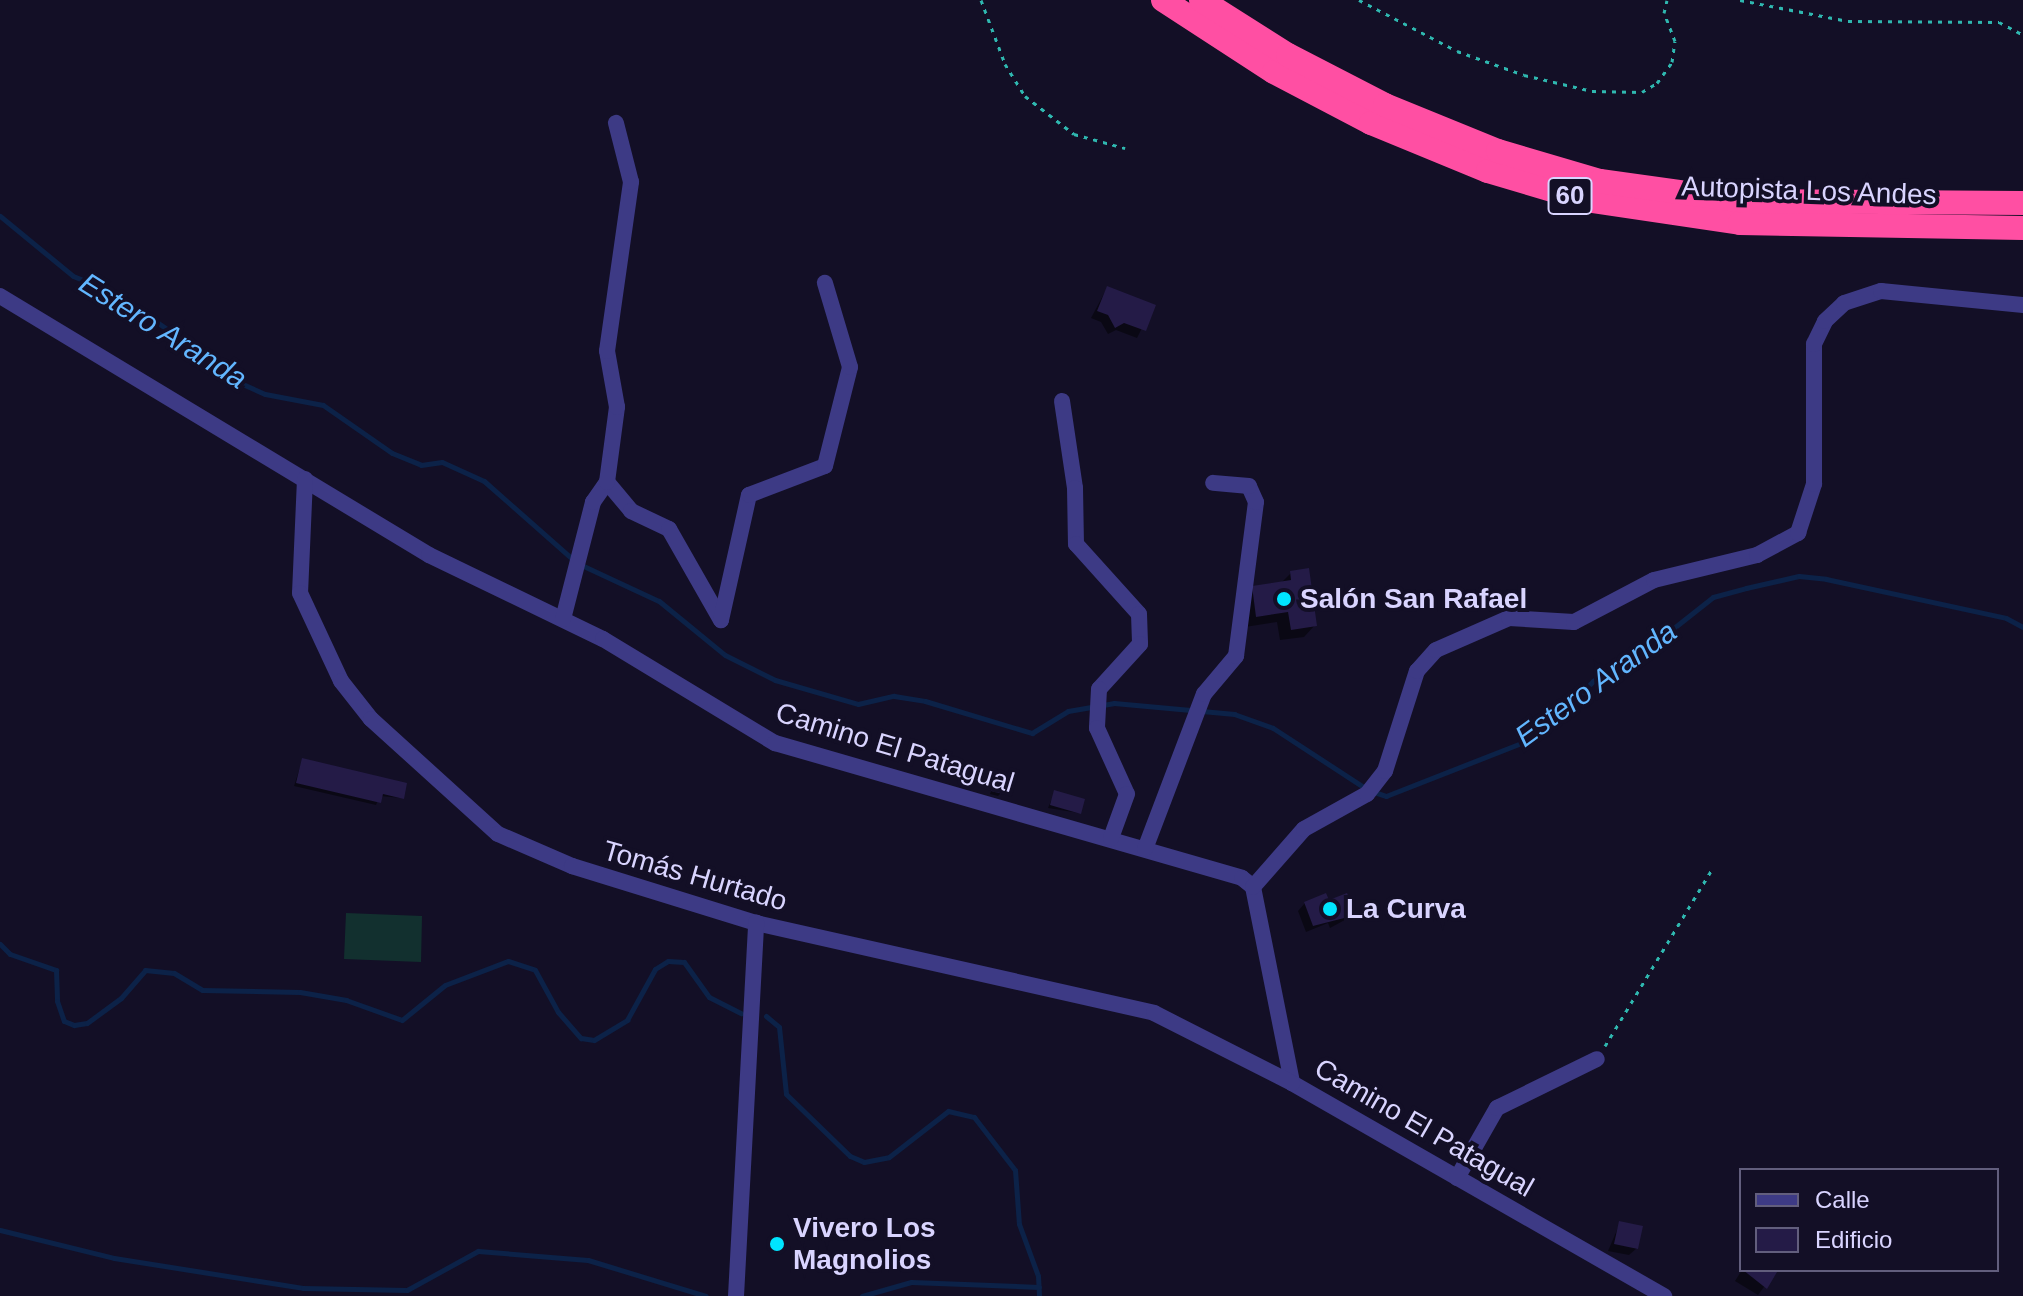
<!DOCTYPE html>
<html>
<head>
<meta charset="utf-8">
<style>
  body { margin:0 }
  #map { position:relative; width:2023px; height:1296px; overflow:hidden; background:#130f26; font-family:Arial,sans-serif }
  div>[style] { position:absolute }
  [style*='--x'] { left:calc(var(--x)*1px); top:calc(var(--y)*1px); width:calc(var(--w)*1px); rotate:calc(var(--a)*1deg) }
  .green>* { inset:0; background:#12302f }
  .shadow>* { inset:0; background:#0007 }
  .stream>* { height:5px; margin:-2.5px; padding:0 2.5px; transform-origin:2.5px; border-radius:2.5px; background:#0c2248 }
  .building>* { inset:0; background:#241b47 }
  .path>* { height:3px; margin-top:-1.5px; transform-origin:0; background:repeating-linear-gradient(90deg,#2fb8b0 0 4px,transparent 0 10px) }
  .minor>* { height:16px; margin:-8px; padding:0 8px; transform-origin:8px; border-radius:8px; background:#3d3a85 }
  .highway>* { height:24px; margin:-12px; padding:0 12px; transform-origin:12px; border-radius:12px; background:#ff4fa3 }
  .dots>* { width:22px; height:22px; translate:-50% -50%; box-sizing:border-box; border:4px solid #130f26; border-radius:50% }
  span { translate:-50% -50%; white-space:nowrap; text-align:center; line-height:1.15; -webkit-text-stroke:8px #130f26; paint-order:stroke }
  .shield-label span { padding:2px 6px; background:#130f26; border:2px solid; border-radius:6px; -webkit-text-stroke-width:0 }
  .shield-label { font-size:26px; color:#d9d4ff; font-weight:700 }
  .street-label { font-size:28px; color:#d9d4ff }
  .poi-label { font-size:28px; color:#d9d4ff; font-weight:700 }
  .left { translate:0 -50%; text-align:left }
  .water-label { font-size:30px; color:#62b6ff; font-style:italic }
  .legend { position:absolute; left:1739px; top:1168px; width:260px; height:104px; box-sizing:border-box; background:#130f26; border:2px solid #625e7d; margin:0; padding:10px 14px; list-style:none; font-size:24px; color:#d9d4ff }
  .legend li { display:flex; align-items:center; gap:16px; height:40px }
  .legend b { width:40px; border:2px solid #625e7d }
</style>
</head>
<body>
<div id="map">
  <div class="green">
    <div style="clip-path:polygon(346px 913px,422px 916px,421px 962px,344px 959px)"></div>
  </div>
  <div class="shadow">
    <div style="clip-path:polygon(1107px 288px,1153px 306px,1137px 338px,1116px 330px,1108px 334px,1101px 322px,1091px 318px)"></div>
    <div style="clip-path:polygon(1291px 573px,1315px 625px,1304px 637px,1280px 640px,1277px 622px,1245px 627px,1253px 588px,1280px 584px)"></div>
    <div style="clip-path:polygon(302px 761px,402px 798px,380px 796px,376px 805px,294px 786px)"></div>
    <div style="clip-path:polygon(996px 779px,1001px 793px,998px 796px,990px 794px)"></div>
    <div style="clip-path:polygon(1055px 792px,1079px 813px,1048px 808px)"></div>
    <div style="clip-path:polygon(1305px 903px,1328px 903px,1354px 915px,1330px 928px,1328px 923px,1306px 932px,1298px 911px)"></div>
    <div style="clip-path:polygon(1620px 1223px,1637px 1248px,1629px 1255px,1608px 1251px)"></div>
    <div style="clip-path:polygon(1742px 1270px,1771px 1270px,1775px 1272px,1758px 1295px,1735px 1281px)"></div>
  </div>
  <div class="stream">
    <div style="--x:0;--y:216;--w:94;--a:39.4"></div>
    <div style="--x:73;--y:276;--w:45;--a:22"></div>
    <div style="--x:115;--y:293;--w:96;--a:34.8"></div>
    <div style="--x:194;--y:348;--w:37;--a:45"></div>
    <div style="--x:220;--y:374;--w:49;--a:24"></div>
    <div style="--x:265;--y:394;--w:59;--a:10.7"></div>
    <div style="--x:323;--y:405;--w:84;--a:34.8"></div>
    <div style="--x:392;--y:453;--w:31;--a:22"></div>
    <div style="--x:421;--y:465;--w:21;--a:-8"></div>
    <div style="--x:442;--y:462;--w:46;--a:24.3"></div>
    <div style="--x:484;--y:481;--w:124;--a:41.4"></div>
    <div style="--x:577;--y:563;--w:90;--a:24.9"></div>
    <div style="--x:659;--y:601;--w:85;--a:39.3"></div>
    <div style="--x:725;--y:655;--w:56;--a:26.6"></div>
    <div style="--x:775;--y:680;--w:86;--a:16.1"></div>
    <div style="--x:858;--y:704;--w:37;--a:-13"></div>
    <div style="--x:894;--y:696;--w:31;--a:9"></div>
    <div style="--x:925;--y:701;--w:112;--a:16.7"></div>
    <div style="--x:1032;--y:733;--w:42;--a:-31.4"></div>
    <div style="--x:1068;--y:711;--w:47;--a:-9.9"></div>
    <div style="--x:1114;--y:703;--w:121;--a:5.2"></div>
    <div style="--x:1234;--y:714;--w:41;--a:19.7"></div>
    <div style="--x:1273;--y:728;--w:110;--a:33.1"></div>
    <div style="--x:1374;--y:792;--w:13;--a:18"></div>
    <div style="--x:1386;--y:796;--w:148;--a:-21.4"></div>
    <div style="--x:1524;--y:742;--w:30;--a:-33"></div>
    <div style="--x:1549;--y:726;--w:63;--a:-45.6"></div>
    <div style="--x:1593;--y:681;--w:68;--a:-31.1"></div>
    <div style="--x:1651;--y:646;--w:79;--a:-38.3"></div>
    <div style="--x:1713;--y:597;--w:34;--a:-15"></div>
    <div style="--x:1746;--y:588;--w:54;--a:-12.8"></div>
    <div style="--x:1799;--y:576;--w:27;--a:6"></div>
    <div style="--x:1826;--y:579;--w:184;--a:12.2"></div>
    <div style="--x:2006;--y:618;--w:19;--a:28"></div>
    <div style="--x:0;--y:944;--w:14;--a:45"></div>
    <div style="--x:10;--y:954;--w:49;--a:19.2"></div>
    <div style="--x:56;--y:970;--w:31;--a:88"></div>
    <div style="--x:57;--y:1001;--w:21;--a:71"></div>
    <div style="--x:64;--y:1021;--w:11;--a:22"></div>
    <div style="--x:74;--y:1025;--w:13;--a:-9"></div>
    <div style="--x:87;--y:1023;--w:42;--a:-36.3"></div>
    <div style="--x:121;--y:998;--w:37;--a:-49"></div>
    <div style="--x:145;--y:970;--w:29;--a:6"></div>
    <div style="--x:174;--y:973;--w:33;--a:31"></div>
    <div style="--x:202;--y:990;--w:98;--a:1.2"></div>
    <div style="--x:300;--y:992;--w:47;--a:9.9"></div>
    <div style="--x:346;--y:1000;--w:59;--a:19.7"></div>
    <div style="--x:402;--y:1020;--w:55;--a:-39.1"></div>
    <div style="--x:445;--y:985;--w:67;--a:-20.9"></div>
    <div style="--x:508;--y:961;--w:28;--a:18"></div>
    <div style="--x:535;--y:970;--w:48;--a:61.3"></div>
    <div style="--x:558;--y:1012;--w:35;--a:49"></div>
    <div style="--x:581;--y:1038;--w:13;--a:9"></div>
    <div style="--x:594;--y:1040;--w:39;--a:-31"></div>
    <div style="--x:627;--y:1020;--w:58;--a:-61.2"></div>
    <div style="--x:655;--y:969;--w:15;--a:-32"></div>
    <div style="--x:668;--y:961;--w:16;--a:4"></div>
    <div style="--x:684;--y:962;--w:43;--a:54.5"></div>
    <div style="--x:709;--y:997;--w:36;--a:27"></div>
    <div style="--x:766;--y:1016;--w:17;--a:40"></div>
    <div style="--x:779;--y:1027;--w:67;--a:84"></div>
    <div style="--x:786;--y:1094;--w:89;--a:44.1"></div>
    <div style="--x:850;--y:1156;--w:15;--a:23"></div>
    <div style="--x:864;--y:1162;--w:25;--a:-11"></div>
    <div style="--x:889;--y:1157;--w:75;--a:-37.9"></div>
    <div style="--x:948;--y:1111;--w:27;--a:13"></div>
    <div style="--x:974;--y:1117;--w:67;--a:52.3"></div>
    <div style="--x:1015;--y:1170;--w:54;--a:85.8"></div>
    <div style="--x:1019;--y:1224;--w:55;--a:69.9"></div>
    <div style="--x:1038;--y:1276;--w:20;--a:87"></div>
    <div style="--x:0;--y:1230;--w:117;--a:13.8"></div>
    <div style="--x:114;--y:1258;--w:191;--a:9"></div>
    <div style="--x:303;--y:1288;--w:104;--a:1.1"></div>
    <div style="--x:407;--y:1290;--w:81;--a:-28.8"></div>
    <div style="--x:478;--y:1251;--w:110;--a:4.7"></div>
    <div style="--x:588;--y:1260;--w:123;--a:17"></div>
    <div style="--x:862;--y:1296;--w:51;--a:-15.9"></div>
    <div style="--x:911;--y:1282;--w:128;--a:2.2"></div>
  </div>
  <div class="building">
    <div style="clip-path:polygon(1107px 286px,1156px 305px,1146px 331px,1124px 323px,1115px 328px,1108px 315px,1097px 311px)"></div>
    <div style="clip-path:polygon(1309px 568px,1317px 626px,1291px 630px,1288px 612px,1256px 617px,1252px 586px,1291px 580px,1290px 571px)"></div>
    <div style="clip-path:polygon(302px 758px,407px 783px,404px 799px,383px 794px,381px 803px,296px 783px)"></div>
    <div style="clip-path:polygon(995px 777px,1006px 780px,1003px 794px,991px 791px)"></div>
    <div style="clip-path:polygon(1054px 790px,1085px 799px,1081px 814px,1050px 805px)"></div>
    <div style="clip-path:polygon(1326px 893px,1329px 900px,1347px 893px,1356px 915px,1313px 926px,1304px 902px)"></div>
    <div style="clip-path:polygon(1619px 1221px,1643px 1226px,1638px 1249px,1614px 1244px)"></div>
    <div style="clip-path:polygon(1743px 1270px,1775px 1270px,1777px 1272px,1767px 1289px)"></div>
  </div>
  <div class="path">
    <div style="--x:981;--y:0;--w:68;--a:69.4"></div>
    <div style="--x:1005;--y:64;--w:38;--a:58"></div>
    <div style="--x:1025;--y:96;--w:62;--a:37.8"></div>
    <div style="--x:1074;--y:134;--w:53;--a:15.4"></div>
    <div style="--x:1359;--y:0;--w:110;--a:27.5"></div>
    <div style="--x:1457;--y:51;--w:71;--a:19.7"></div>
    <div style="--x:1524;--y:75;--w:70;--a:13.2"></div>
    <div style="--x:1592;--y:91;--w:50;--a:1.1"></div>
    <div style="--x:1642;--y:92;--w:17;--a:-31"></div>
    <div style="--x:1657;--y:83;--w:26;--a:-54"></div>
    <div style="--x:1672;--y:62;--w:21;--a:-82"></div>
    <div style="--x:1675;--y:41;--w:30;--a:-111"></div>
    <div style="--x:1664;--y:13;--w:13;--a:-77"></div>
    <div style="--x:1740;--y:0;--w:110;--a:11"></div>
    <div style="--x:1848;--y:21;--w:151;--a:0.4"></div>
    <div style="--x:1999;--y:22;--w:27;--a:28"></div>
    <div style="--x:1605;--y:1046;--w:205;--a:-58.8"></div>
  </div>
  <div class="minor">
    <div style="--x:0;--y:296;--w:501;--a:31.12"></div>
    <div style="--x:429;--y:555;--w:193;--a:25.8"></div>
    <div style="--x:603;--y:639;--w:201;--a:31.2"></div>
    <div style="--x:775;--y:743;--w:486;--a:16.1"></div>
    <div style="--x:1242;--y:878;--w:14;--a:39"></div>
    <div style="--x:1253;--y:887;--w:200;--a:78.7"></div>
    <div style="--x:1292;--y:1083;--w:429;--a:29.8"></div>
    <div style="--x:1062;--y:401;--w:88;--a:81.5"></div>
    <div style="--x:1075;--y:488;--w:56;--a:89"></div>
    <div style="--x:1076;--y:544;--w:94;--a:48"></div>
    <div style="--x:1139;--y:614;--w:30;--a:88"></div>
    <div style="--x:1140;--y:644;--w:61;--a:132.3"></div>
    <div style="--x:1099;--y:689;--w:39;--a:93"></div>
    <div style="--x:1097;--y:728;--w:72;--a:65.6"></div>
    <div style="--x:1127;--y:794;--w:47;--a:110"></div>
    <div style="--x:305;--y:479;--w:114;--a:92.5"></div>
    <div style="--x:300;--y:593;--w:97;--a:65"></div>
    <div style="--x:341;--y:681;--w:48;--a:51.7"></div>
    <div style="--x:371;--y:719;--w:171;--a:42.2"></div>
    <div style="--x:498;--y:834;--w:81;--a:23.4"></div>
    <div style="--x:572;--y:866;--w:193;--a:17.2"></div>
    <div style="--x:756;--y:923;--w:408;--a:12.7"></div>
    <div style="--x:1154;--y:1013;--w:155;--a:26.9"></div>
    <div style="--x:607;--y:482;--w:38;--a:50"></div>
    <div style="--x:631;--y:511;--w:42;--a:25.3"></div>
    <div style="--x:669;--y:529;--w:105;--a:60.3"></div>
    <div style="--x:721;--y:620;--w:128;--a:-77.4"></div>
    <div style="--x:749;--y:495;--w:81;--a:-20.9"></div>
    <div style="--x:825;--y:466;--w:102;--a:-75.8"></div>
    <div style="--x:850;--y:367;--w:88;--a:-106.6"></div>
    <div style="--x:563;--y:619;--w:121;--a:-75.6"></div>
    <div style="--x:593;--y:502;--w:24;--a:-55"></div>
    <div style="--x:607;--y:482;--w:76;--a:-82.4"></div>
    <div style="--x:617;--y:407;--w:57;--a:-100.1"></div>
    <div style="--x:607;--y:351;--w:171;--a:-81.9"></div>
    <div style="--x:631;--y:182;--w:61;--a:-104.3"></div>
    <div style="--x:1145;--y:849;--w:166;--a:-69.2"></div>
    <div style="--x:1204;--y:694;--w:50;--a:-49.9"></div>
    <div style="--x:1236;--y:656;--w:155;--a:-82.6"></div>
    <div style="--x:1256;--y:502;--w:17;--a:-114"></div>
    <div style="--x:1249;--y:486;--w:36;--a:-175"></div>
    <div style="--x:1253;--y:887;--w:77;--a:-48.7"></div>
    <div style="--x:1304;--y:829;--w:72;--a:-29.1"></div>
    <div style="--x:1367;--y:794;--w:29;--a:-52"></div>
    <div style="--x:1385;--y:771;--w:105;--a:-72.3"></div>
    <div style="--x:1417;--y:671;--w:28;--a:-48"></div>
    <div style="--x:1436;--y:650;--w:80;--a:-23.7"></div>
    <div style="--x:1509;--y:618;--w:65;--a:3.5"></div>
    <div style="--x:1574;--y:622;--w:90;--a:-27.7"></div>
    <div style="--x:1654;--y:580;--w:106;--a:-13.6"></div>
    <div style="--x:1757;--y:555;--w:47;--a:-28.2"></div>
    <div style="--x:1798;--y:533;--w:52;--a:-71.9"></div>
    <div style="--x:1814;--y:484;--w:140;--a:-90"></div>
    <div style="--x:1814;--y:344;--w:25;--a:-64"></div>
    <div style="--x:1825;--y:321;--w:26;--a:-43"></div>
    <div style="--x:1844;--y:303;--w:39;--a:-18"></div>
    <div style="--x:1881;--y:291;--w:143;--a:5.6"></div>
    <div style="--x:1457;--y:1178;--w:81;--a:-60.3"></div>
    <div style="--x:1497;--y:1108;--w:111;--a:-26.1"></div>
    <div style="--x:736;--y:1296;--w:374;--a:-86.9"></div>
  </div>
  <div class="highway">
    <div style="--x:1163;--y:0;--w:132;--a:33"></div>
    <div style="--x:1274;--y:72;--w:110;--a:27.7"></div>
    <div style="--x:1371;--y:123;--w:126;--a:22.3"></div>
    <div style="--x:1488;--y:171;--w:101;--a:16.6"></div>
    <div style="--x:1585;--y:200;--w:157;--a:8.4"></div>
    <div style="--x:1740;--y:223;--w:283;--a:1"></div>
    <div style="--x:1201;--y:0;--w:103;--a:32.3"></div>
    <div style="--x:1288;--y:55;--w:109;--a:27.3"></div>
    <div style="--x:1385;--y:105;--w:122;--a:22.2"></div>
    <div style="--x:1498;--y:151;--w:106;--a:16.4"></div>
    <div style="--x:1600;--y:181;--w:145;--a:7.9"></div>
    <div style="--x:1744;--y:201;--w:279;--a:0.4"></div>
  </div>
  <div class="dots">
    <div style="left:1284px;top:599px;background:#00e5ff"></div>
    <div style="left:1330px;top:909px;background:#00e5ff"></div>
    <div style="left:777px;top:1244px;background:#00e5ff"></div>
  </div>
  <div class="shield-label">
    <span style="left:1570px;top:196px">60</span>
  </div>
  <div class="street-label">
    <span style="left:1809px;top:191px;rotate:2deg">Autopista Los Andes</span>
    <span style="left:895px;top:748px;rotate:17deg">Camino El Patagual</span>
    <span style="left:695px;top:876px;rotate:16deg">Tomás Hurtado</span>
    <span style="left:1424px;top:1128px;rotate:30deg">Camino El Patagual</span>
  </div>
  <div class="poi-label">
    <span class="left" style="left:1300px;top:599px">Salón San Rafael</span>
    <span class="left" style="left:1346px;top:909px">La Curva</span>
    <span class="left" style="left:793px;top:1244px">Vivero Los<br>Magnolios</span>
  </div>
  <div class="water-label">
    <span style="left:163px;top:331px;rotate:32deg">Estero Aranda</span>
    <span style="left:1596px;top:684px;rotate:-36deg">Estero Aranda</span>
  </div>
  <ul class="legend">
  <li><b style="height:10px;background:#3d3a85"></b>Calle</li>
  <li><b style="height:22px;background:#241b47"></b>Edificio</li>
  </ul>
</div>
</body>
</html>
